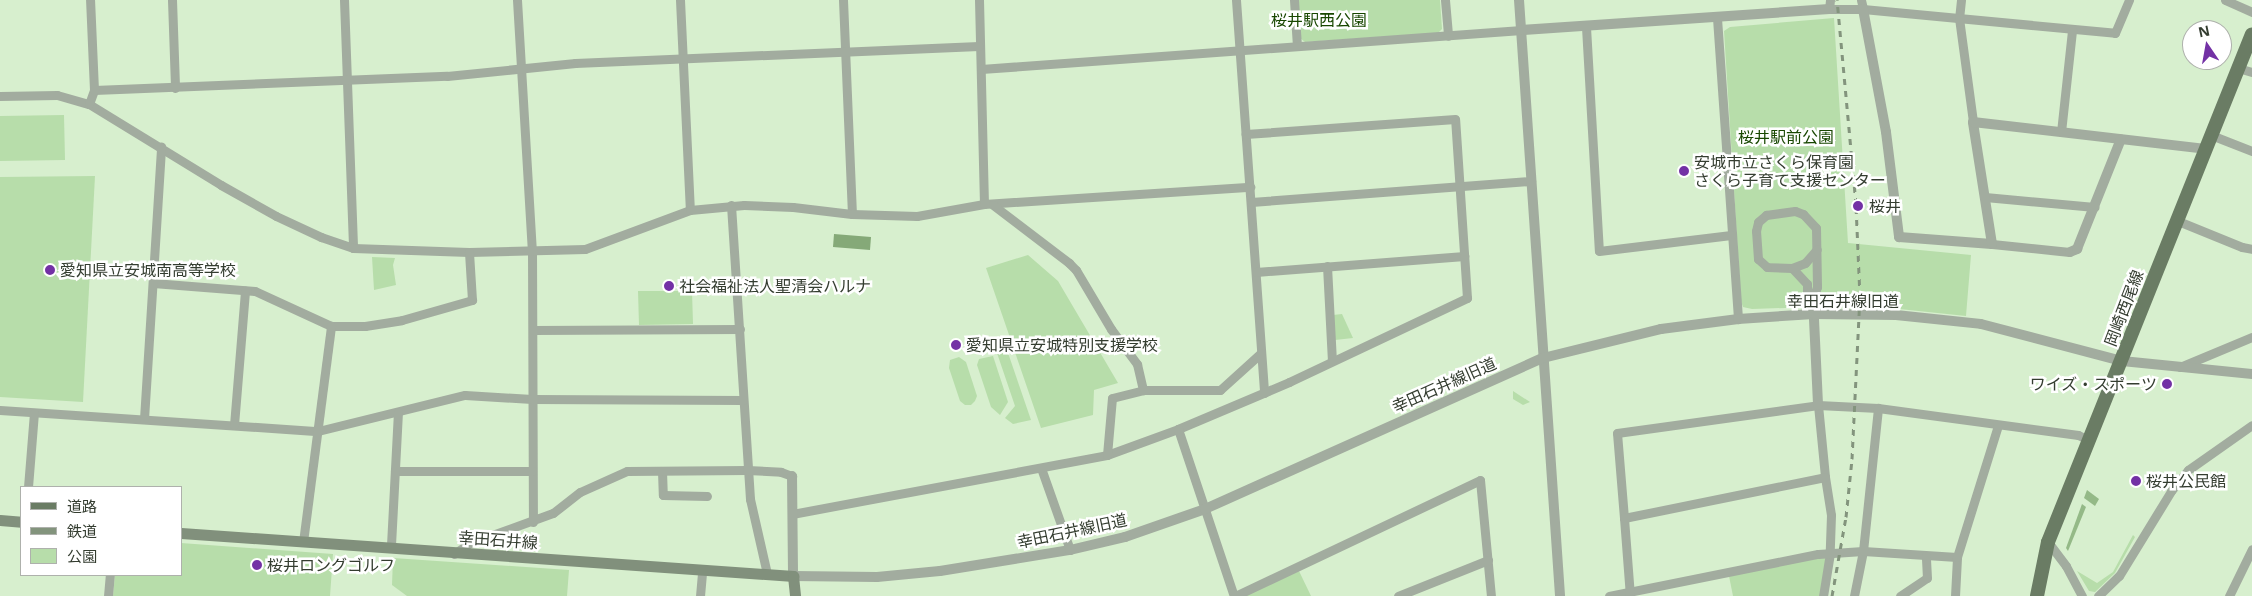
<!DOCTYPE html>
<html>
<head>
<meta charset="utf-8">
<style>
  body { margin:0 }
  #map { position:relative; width:2252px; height:596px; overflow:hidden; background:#d7efce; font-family:"Noto Sans","Noto Sans JP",sans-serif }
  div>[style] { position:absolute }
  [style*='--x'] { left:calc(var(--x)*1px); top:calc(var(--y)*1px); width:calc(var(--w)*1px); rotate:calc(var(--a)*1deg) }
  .green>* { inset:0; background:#b7ddaa }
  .forest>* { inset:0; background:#94b987 }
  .water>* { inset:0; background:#85a978 }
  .minor>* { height:9px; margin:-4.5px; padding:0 4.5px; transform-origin:4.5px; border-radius:4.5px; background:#a2ac9f }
  .tertiary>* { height:10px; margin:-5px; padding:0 5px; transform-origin:5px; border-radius:5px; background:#a2ac9f }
  .secondary>* { height:11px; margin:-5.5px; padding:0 5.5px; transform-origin:5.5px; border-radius:5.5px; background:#81907c }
  .primary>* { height:14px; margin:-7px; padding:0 7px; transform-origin:7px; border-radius:7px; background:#6a7c64 }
  .rail>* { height:3px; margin-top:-1.5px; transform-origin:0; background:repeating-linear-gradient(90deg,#83947d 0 6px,transparent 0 12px) }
  .dots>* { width:14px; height:14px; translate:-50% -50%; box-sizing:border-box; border:2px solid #fff; border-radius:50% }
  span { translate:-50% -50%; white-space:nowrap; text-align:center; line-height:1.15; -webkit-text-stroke:5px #fff; paint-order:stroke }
  .park-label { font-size:16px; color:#184700 }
  .poi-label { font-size:16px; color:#343d30 }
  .left { translate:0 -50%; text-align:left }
  .right { translate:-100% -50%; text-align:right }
  .street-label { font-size:16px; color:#343d30 }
  .legend { position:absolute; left:20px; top:486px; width:162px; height:90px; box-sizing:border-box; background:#fff; border:1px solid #aeb1ac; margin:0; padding:6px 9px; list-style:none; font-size:15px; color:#343d30 }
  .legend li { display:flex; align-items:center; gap:10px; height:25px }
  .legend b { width:25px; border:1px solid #aeb1ac }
  .north { position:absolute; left:2182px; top:20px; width:50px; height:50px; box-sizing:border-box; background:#fff; border:1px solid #aeb1ac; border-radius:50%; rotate:348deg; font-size:14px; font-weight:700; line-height:20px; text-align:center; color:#343d30 }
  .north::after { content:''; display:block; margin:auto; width:18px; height:22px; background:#7331a5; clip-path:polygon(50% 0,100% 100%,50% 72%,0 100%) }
</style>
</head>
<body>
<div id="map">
  <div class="green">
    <div style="clip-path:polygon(1297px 0,1440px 0,1442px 29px,1438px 33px,1305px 42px,1300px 38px)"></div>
    <div style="clip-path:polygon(1834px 18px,1848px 243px,1971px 255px,1966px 316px,1890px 308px,1842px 306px,1752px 309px,1743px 307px,1741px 301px,1724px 31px,1730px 27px)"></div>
    <div style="clip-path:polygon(64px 115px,65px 160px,0 161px,0 116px)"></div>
    <div style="clip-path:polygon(95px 176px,83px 402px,0 397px,0 177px)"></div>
    <div style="clip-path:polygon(1028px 255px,1058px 281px,1118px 383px,1094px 390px,1093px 415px,1041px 428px,986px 268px)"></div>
    <div style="clip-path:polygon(372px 257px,395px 258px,393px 265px,396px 285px,374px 290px)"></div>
    <div style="clip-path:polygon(638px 291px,692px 291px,693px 324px,639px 325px)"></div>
    <div style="clip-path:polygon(1342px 314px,1353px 338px,1335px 340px,1333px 315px)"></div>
    <div style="clip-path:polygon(1007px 350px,1031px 420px,1013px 424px,1005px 418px,1015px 406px,997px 353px)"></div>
    <div style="clip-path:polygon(993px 356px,1008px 402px,1000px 415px,991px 407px,977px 365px,979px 359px)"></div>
    <div style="clip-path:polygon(959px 357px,966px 362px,977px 396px,975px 401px,971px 405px,965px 405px,960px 401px,949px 368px,950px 360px)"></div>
    <div style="clip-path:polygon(1513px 391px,1530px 402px,1523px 405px,1513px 399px)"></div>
    <div style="clip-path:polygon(2133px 535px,2135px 537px,2115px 573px,2095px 592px,2089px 591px,2077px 571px,2097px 583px,2113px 572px)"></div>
    <div style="clip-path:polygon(181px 543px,333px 554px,330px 596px,113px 596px,115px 575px,181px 575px)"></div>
    <div style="clip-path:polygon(1826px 555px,1822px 596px,1733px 596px,1729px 576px)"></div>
    <div style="clip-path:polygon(393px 558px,569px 570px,567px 596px,407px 596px,392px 585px)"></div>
    <div style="clip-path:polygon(1299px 571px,1311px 596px,1243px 596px)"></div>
  </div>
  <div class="forest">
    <div style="clip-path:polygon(2087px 490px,2099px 499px,2095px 506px,2084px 498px)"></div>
    <div style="clip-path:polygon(2082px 504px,2086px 507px,2068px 551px,2066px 548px)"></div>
  </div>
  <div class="water">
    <div style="clip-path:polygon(834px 234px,871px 237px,870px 250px,833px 247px)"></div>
  </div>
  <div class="minor">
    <div style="--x:172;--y:0;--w:88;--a:88"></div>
    <div style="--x:344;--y:0;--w:248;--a:87.9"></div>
    <div style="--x:517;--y:0;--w:251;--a:86.6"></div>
    <div style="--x:532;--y:251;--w:271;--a:89.8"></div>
    <div style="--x:680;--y:0;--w:210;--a:87.3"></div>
    <div style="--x:843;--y:0;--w:214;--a:87.6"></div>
    <div style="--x:979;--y:0;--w:204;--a:88.6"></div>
    <div style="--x:1236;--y:0;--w:394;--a:85.9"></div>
    <div style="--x:1294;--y:0;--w:46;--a:86.3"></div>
    <div style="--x:1445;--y:0;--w:36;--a:85"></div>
    <div style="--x:1830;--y:0;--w:9;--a:96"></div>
    <div style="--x:1829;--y:9;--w:34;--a:0"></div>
    <div style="--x:1861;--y:0;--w:9;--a:77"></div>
    <div style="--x:1863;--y:9;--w:253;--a:5.4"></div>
    <div style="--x:2115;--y:33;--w:36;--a:-67"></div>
    <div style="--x:1961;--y:0;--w:18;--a:96"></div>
    <div style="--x:1959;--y:18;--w:105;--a:82.3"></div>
    <div style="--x:2225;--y:0;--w:30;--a:24"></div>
    <div style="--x:1717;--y:18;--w:302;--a:86"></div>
    <div style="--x:1586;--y:27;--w:224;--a:86.7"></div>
    <div style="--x:1599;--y:251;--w:133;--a:-6.9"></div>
    <div style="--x:2238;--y:68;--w:15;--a:16"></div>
    <div style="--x:981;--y:69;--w:542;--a:-4.12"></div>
    <div style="--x:94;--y:90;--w:353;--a:-2.3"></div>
    <div style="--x:447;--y:76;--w:129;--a:-5.8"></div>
    <div style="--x:575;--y:63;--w:404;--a:-2.4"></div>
    <div style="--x:0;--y:96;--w:57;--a:-1"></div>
    <div style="--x:57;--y:95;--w:33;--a:16"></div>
    <div style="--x:89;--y:104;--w:155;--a:31.5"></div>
    <div style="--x:221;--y:185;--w:63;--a:29.4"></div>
    <div style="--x:276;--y:216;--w:50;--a:25"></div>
    <div style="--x:321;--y:237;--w:34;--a:19"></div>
    <div style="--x:353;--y:248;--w:116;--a:2"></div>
    <div style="--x:469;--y:252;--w:116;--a:-1.5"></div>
    <div style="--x:585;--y:249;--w:112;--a:-20.4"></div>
    <div style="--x:690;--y:210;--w:54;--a:-5.3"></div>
    <div style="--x:744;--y:205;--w:49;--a:2.3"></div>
    <div style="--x:793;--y:207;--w:59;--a:6.8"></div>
    <div style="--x:852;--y:214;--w:65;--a:1.8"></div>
    <div style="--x:917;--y:216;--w:68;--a:-10.2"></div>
    <div style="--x:984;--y:204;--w:267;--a:-3.7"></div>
    <div style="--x:89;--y:104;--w:15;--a:-70"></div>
    <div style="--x:94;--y:90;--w:90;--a:-92.5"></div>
    <div style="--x:2061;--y:132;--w:103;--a:-83.8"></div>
    <div style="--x:2211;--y:135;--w:44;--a:21.3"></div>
    <div style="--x:1985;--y:197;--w:110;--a:5.2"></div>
    <div style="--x:1251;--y:202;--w:281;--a:-4.3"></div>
    <div style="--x:731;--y:205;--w:295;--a:86.3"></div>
    <div style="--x:750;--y:499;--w:77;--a:77.2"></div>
    <div style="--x:993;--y:205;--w:96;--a:37.3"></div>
    <div style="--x:1069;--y:263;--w:10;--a:45"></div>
    <div style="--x:1076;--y:270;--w:69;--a:59.3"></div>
    <div style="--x:1111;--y:329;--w:44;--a:53.4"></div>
    <div style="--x:1137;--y:364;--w:27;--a:77"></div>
    <div style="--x:1795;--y:211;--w:9;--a:21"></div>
    <div style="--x:1803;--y:214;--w:19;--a:47"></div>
    <div style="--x:1816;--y:228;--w:59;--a:89"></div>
    <div style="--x:1817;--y:287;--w:12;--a:110"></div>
    <div style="--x:1813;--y:298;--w:10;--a:-127"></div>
    <div style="--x:1807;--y:290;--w:6;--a:-90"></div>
    <div style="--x:1807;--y:284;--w:22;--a:-133"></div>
    <div style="--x:1792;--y:268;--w:25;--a:-178"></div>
    <div style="--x:1767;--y:267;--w:12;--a:-138"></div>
    <div style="--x:1758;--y:259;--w:28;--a:-94"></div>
    <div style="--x:1756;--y:231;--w:9;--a:-77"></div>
    <div style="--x:1758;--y:222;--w:11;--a:-41"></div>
    <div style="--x:1766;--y:215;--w:29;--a:-8"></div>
    <div style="--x:2178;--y:221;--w:69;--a:22.1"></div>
    <div style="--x:2242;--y:247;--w:10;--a:11"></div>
    <div style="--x:1992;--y:244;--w:78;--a:5.9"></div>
    <div style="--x:1327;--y:266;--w:94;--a:87"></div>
    <div style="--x:1792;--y:268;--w:14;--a:-21"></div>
    <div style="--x:1805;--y:263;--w:18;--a:-49"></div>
    <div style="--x:1256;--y:272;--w:209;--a:-4.4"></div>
    <div style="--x:153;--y:283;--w:102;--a:4.5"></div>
    <div style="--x:255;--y:291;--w:84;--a:24.7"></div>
    <div style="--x:331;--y:326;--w:34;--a:0"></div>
    <div style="--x:365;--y:326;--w:37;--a:-9"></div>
    <div style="--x:402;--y:320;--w:73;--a:-15.9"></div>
    <div style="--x:472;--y:300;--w:48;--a:-93.6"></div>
    <div style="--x:533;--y:330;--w:207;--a:-0.3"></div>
    <div style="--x:2180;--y:367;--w:78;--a:-22.6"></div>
    <div style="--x:1818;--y:405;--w:72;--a:84.4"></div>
    <div style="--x:1825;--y:477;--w:38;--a:81"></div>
    <div style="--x:1831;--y:515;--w:38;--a:92"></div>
    <div style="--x:1830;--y:553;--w:44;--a:99.2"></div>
    <div style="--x:0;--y:410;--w:319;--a:3.8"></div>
    <div style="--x:318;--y:431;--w:151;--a:-13.8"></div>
    <div style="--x:465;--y:395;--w:67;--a:3.4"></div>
    <div style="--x:532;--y:399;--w:211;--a:0.3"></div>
    <div style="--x:144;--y:419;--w:273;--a:-86.4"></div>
    <div style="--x:234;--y:425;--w:135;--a:-85.3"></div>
    <div style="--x:1178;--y:429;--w:121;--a:-22.9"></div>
    <div style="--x:1289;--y:382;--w:197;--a:-25.3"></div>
    <div style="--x:1467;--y:298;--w:179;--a:-93.8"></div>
    <div style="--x:1455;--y:119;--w:210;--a:175.9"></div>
    <div style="--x:1107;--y:455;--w:76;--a:-20.1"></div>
    <div style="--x:1178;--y:429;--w:176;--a:71.5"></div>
    <div style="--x:1041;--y:468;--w:87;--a:70.5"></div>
    <div style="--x:395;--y:471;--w:137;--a:0"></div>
    <div style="--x:662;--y:471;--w:24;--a:88"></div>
    <div style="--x:663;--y:495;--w:44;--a:1.3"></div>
    <div style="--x:28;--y:487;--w:74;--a:-85.4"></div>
    <div style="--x:792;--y:514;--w:320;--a:-10.6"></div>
    <div style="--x:1107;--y:455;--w:57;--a:-85"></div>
    <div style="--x:1112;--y:398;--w:32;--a:-14"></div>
    <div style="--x:1143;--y:390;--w:77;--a:0"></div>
    <div style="--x:1220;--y:390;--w:55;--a:-42.1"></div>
    <div style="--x:1624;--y:518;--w:85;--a:-94.7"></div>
    <div style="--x:1617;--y:433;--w:203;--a:-7.9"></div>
    <div style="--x:1818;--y:405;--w:60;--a:2.9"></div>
    <div style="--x:1878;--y:408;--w:202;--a:7.7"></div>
    <div style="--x:2078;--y:435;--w:12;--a:24"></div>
    <div style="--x:303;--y:542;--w:218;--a:-82.6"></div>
    <div style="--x:2048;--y:542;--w:30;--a:53"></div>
    <div style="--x:2066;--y:566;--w:34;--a:62"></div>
    <div style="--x:391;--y:545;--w:133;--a:-87"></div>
    <div style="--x:454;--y:554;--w:19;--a:-35"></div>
    <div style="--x:470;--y:543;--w:88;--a:-19.9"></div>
    <div style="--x:553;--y:513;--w:34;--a:-38"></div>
    <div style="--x:580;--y:492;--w:51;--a:-24.1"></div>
    <div style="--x:627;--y:471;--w:120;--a:-0.5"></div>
    <div style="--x:747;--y:470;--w:34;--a:3"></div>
    <div style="--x:781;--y:472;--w:12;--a:20"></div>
    <div style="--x:108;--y:596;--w:21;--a:-85"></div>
    <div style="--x:700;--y:596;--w:25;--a:-85"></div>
    <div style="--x:1235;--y:596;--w:271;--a:-25.3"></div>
    <div style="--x:1480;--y:480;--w:117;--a:84.6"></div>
    <div style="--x:1398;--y:596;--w:97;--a:-21.8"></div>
    <div style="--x:1609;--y:596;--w:213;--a:-11.4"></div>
    <div style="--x:1818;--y:554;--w:45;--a:-3.8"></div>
    <div style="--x:1863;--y:551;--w:94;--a:3.7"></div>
    <div style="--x:1630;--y:596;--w:78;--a:-94.4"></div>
    <div style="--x:1624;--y:518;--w:205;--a:-11.5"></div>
    <div style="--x:1854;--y:596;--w:46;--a:-78.7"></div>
    <div style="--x:1863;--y:551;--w:144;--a:-84"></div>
    <div style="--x:1900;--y:596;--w:32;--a:-34"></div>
    <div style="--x:1927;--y:578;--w:22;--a:-93"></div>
    <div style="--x:1955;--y:596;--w:39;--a:-87"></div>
    <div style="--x:1957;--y:557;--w:138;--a:-72.7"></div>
    <div style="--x:2098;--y:596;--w:29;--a:-44"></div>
    <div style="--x:2119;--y:576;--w:100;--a:-58.5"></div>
    <div style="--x:2171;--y:491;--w:27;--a:-51"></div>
    <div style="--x:2188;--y:470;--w:78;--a:-35.1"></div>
    <div style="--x:2229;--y:596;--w:52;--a:-63.9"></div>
  </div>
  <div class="tertiary">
    <div style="--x:1519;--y:0;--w:597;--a:86.06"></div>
    <div style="--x:1863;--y:9;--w:125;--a:79.4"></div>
    <div style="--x:1886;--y:132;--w:106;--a:82.9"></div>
    <div style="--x:1899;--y:237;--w:93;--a:4.3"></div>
    <div style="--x:1992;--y:244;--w:123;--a:-98.9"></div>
    <div style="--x:1973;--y:122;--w:234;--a:6.6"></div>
    <div style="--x:1522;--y:30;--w:308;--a:-3.9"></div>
    <div style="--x:2070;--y:252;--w:8;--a:-23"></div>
    <div style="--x:2077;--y:249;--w:118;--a:-68.2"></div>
    <div style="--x:1813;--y:298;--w:107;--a:87.3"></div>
    <div style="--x:792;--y:476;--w:100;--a:89.4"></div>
    <div style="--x:793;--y:576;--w:84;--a:0.7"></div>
    <div style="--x:877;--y:577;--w:63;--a:-5.4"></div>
    <div style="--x:940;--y:571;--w:132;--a:-9.2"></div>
    <div style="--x:1070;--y:550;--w:57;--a:-13.3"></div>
    <div style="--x:1125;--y:537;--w:85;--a:-19.3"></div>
    <div style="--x:1205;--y:509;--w:370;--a:-24.1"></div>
    <div style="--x:1543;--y:358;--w:122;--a:-13.8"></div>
    <div style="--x:1661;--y:329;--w:78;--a:-7.4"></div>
    <div style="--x:1738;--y:319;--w:76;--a:-3.8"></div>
    <div style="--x:1814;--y:314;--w:82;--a:0.7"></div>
    <div style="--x:1896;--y:315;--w:85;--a:6"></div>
    <div style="--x:1981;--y:324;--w:146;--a:14.7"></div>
    <div style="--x:2122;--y:361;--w:131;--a:5.7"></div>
  </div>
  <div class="secondary">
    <div style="--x:0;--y:520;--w:21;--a:5"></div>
    <div style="--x:181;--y:533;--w:614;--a:4.02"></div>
    <div style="--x:793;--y:576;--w:20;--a:84"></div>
  </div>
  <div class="primary">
    <div style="--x:2037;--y:596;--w:55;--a:-78.5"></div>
    <div style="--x:2048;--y:542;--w:547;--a:-68.12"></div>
  </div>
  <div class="rail">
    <div style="--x:1832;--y:596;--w:80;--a:-80"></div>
    <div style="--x:1846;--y:517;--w:58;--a:-84.1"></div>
    <div style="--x:1852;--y:459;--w:162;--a:-87.2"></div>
    <div style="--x:1860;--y:297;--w:93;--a:-92.5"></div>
    <div style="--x:1856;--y:204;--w:205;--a:-95.3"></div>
  </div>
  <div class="dots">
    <div style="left:1684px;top:171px;background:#7331a5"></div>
    <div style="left:1858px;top:206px;background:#7331a5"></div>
    <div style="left:50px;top:270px;background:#7331a5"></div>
    <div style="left:669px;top:286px;background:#7331a5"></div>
    <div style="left:956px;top:345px;background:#7331a5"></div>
    <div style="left:2167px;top:384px;background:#7331a5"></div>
    <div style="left:2136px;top:481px;background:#7331a5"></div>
    <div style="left:257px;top:565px;background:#7331a5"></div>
  </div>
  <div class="park-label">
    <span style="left:1319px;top:20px">桜井駅西公園</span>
    <span style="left:1786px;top:137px">桜井駅前公園</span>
  </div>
  <div class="poi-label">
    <span class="left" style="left:1694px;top:171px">安城市立さくら保育園<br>さくら子育て支援センター</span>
    <span class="left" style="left:1869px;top:206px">桜井</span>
    <span class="left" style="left:60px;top:270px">愛知県立安城南高等学校</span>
    <span class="left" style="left:679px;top:286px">社会福祉法人聖清会ハルナ</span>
    <span class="left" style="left:966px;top:345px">愛知県立安城特別支援学校</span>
    <span class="right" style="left:2157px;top:384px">ワイズ・スポーツ</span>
    <span class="left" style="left:2146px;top:481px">桜井公民館</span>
    <span class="left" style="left:267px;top:565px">桜井ロングゴルフ</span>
  </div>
  <div class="street-label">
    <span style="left:1843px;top:301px">幸田石井線旧道</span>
    <span style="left:2124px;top:308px;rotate:-69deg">岡崎西尾線</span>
    <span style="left:1444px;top:385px;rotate:-24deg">幸田石井線旧道</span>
    <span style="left:1072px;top:531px;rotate:-12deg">幸田石井線旧道</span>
    <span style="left:498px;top:540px;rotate:4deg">幸田石井線</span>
  </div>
  <ul class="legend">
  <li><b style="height:6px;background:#6a7c64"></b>道路</li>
  <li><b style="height:6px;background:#83947d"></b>鉄道</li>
  <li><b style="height:14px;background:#b7ddaa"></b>公園</li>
  </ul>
  <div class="north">N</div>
</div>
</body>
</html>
